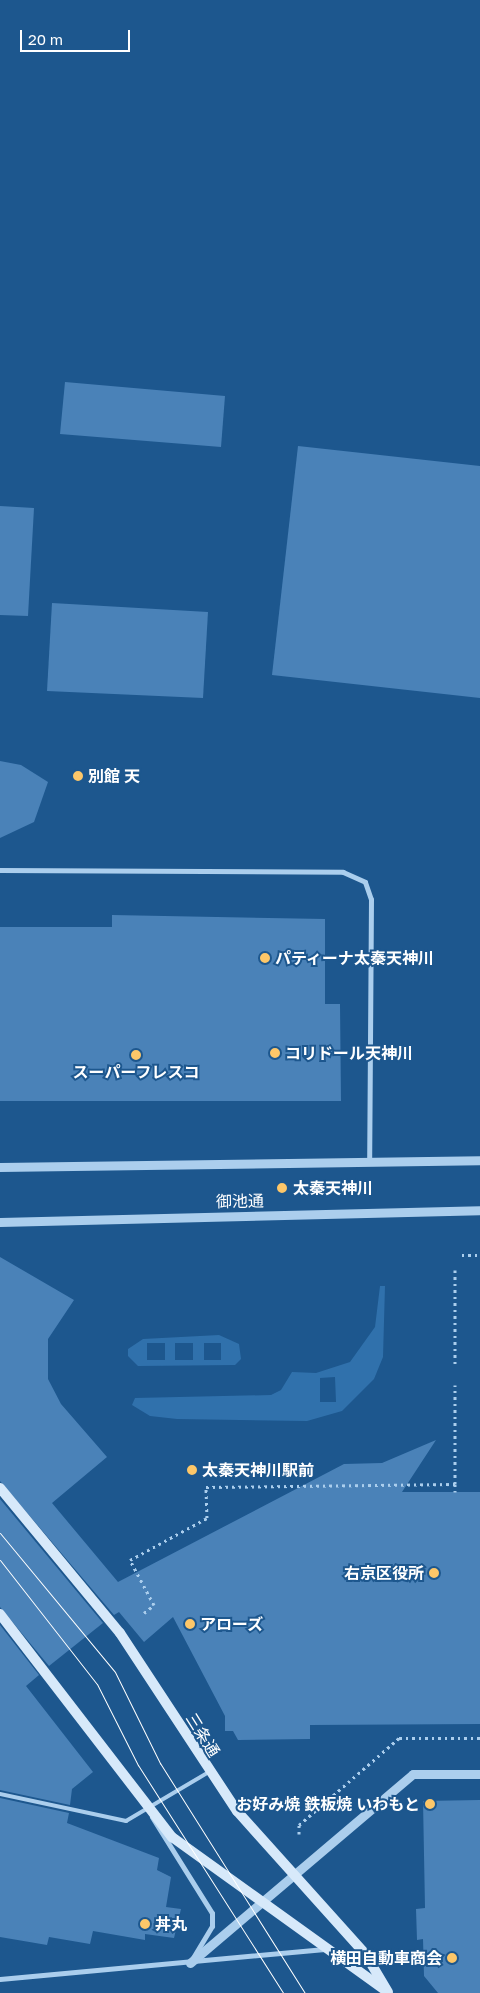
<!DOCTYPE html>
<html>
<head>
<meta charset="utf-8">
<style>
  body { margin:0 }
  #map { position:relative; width:480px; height:1993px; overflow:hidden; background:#1d578e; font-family:"Golos Text","Noto Sans JP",sans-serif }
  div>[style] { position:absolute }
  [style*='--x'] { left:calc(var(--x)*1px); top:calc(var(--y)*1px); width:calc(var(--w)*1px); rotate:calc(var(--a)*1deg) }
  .green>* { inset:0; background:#3071ac }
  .building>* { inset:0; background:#4a82b8 }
  .path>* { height:3px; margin-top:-1.5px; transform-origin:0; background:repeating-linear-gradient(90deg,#abceed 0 2.5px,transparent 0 6.5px) }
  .service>* { height:4px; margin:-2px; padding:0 2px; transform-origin:2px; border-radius:2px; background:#abceed }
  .minor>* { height:5px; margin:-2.5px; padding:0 2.5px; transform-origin:2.5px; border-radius:2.5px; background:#abceed }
  .tertiary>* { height:9px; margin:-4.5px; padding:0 4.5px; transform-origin:4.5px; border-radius:4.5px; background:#abceed }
  .secondary>* { height:10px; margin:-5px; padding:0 5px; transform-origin:5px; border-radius:5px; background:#d7e9fa }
  .tram>* { height:1px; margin:-0.5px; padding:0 0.5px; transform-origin:0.5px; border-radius:0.5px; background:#fff }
  .dots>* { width:14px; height:14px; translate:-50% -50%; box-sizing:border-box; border:2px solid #1d578e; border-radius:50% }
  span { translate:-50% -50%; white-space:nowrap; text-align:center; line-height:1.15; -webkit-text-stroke:4px #1d578e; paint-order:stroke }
  .poi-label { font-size:16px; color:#fff; font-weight:700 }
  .left { translate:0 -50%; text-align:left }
  .right { translate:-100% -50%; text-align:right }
  .street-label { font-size:16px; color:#fff }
  .scale { position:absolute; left:20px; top:30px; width:110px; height:22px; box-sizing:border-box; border:2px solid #fff; border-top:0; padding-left:6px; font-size:15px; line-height:18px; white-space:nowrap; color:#fff; -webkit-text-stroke:4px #1d578e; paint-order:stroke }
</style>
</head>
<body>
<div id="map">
  <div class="green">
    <div style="clip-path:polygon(evenodd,380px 1286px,385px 1286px,383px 1357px,374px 1379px,342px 1411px,307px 1421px,177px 1419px,150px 1416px,132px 1405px,135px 1398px,271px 1395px,281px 1390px,292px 1372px,316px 1373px,350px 1362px,375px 1327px,380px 1286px,335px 1377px,336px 1402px,320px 1402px,320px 1378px,335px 1377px)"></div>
    <div style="clip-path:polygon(evenodd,219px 1335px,239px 1344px,241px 1359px,235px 1365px,138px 1366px,128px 1356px,128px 1349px,143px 1339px,219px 1335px,147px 1343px,165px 1343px,165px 1360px,147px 1360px,147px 1343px,219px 1335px,175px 1343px,193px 1343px,193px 1360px,175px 1360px,175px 1343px,219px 1335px,204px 1343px,221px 1343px,221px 1360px,204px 1360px,204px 1343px)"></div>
  </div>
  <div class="building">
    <div style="clip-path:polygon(65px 382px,225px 396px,221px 447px,60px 434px)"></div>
    <div style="clip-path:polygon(298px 446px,480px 466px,480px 698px,272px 675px)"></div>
    <div style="clip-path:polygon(0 506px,34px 508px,28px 616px,0 615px)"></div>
    <div style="clip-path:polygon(52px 603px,208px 612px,203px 698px,47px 691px)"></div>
    <div style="clip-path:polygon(0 761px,21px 765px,48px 782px,34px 822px,0 838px)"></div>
    <div style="clip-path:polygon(112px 915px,325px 919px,325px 1004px,340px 1004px,341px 1101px,0 1101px,0 927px,112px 927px)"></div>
    <div style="clip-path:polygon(0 1257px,74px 1300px,48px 1339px,48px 1379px,61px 1404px,107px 1457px,52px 1503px,118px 1582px,344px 1464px,382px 1463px,436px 1440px,402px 1492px,480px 1492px,480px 1724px,310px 1725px,310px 1739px,238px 1740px,233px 1731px,225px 1731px,225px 1716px,173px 1617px,144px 1642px,119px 1612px,114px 1615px,0 1481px)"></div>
    <div style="clip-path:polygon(0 1499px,103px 1623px,49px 1666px,0 1607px)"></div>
    <div style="clip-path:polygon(0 1625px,39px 1675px,26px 1686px,93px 1772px,72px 1789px,70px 1805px,0 1790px)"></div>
    <div style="clip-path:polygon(0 1798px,69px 1813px,67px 1823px,159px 1858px,157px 1870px,171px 1877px,166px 1907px,181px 1909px,174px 1938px,145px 1934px,145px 1940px,93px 1931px,90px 1944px,49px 1937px,47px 1945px,0 1937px)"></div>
    <div style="clip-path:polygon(480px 1800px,480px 1993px,438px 1993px,424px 1976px,423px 1939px,417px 1940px,416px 1909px,425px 1908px,423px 1801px)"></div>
  </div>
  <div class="path">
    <div style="--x:462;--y:1255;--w:18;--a:0"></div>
    <div style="--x:455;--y:1270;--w:97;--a:90"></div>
    <div style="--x:455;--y:1484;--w:8;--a:90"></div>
    <div style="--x:144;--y:1613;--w:13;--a:-39"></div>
    <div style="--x:154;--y:1605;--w:51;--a:-118.1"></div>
    <div style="--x:130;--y:1560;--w:88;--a:-28.6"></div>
    <div style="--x:207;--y:1518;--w:31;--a:-92"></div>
    <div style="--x:206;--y:1487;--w:249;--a:-0.7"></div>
    <div style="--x:455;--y:1484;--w:99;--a:-90"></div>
    <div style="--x:299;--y:1834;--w:9;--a:-90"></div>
    <div style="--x:299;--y:1825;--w:133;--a:-41"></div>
    <div style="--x:399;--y:1738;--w:81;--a:0"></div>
  </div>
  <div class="service">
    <div style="--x:0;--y:1794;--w:129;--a:12.1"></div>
    <div style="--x:126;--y:1821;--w:96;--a:-30.6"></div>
  </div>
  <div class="minor">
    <div style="--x:0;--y:870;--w:343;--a:0.3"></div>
    <div style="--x:343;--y:872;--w:24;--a:24"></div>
    <div style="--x:365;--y:882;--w:18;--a:71"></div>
    <div style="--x:371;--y:899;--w:263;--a:90.4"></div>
    <div style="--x:152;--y:1817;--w:113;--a:58"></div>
    <div style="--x:212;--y:1913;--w:13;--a:90"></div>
    <div style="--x:212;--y:1926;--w:37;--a:121"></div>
    <div style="--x:0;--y:1979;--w:326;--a:-5.3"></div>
  </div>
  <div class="tertiary">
    <div style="--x:0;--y:1167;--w:480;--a:-0.8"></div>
    <div style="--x:0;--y:1222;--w:480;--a:-1.4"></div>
    <div style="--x:190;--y:1963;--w:292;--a:-40.3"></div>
    <div style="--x:413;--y:1774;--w:67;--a:0"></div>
  </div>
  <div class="secondary">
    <div style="--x:0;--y:1488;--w:188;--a:50.4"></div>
    <div style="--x:120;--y:1633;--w:213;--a:56.7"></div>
    <div style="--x:237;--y:1811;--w:193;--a:48.1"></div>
    <div style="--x:366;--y:1955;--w:43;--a:59.3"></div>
    <div style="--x:0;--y:1614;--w:282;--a:52.4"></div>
    <div style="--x:172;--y:1837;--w:264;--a:35.7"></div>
  </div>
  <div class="tram">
    <div style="--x:0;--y:1533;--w:180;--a:50.4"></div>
    <div style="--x:115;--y:1672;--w:102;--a:63.7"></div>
    <div style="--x:160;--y:1763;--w:272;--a:57.8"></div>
    <div style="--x:0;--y:1560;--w:157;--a:52"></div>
    <div style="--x:97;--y:1684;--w:91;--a:63.2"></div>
    <div style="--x:138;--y:1765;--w:270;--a:57.5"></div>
  </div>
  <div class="dots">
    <div style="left:78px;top:776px;background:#fdc769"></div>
    <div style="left:265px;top:958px;background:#fdc769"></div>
    <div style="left:275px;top:1053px;background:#fdc769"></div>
    <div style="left:136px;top:1055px;background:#fdc769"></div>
    <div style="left:282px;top:1188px;background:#fdc769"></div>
    <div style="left:192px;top:1470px;background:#fdc769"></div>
    <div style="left:434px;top:1573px;background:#fdc769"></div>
    <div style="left:190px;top:1624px;background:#fdc769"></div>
    <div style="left:430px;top:1804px;background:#fdc769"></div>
    <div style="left:145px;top:1924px;background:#fdc769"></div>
    <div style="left:452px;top:1958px;background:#fdc769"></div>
  </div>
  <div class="poi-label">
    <span class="left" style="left:88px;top:776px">別館 天</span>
    <span class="left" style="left:275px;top:958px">パティーナ太秦天神川</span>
    <span class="left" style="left:285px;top:1053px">コリドール天神川</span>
    <span style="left:136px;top:1072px">スーパーフレスコ</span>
    <span class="left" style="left:293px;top:1188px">太秦天神川</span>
    <span class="left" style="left:202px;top:1470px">太秦天神川駅前</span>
    <span class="right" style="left:424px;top:1573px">右京区役所</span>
    <span class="left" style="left:200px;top:1624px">アローズ</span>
    <span class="right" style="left:420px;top:1804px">お好み焼 鉄板焼 いわもと</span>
    <span class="left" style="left:155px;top:1924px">丼丸</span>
    <span class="right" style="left:442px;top:1958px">横田自動車商会</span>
  </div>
  <div class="street-label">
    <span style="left:240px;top:1201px;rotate:-1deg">御池通</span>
    <span style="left:203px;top:1735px;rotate:58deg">三条通</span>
  </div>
  <div class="scale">20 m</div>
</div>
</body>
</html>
